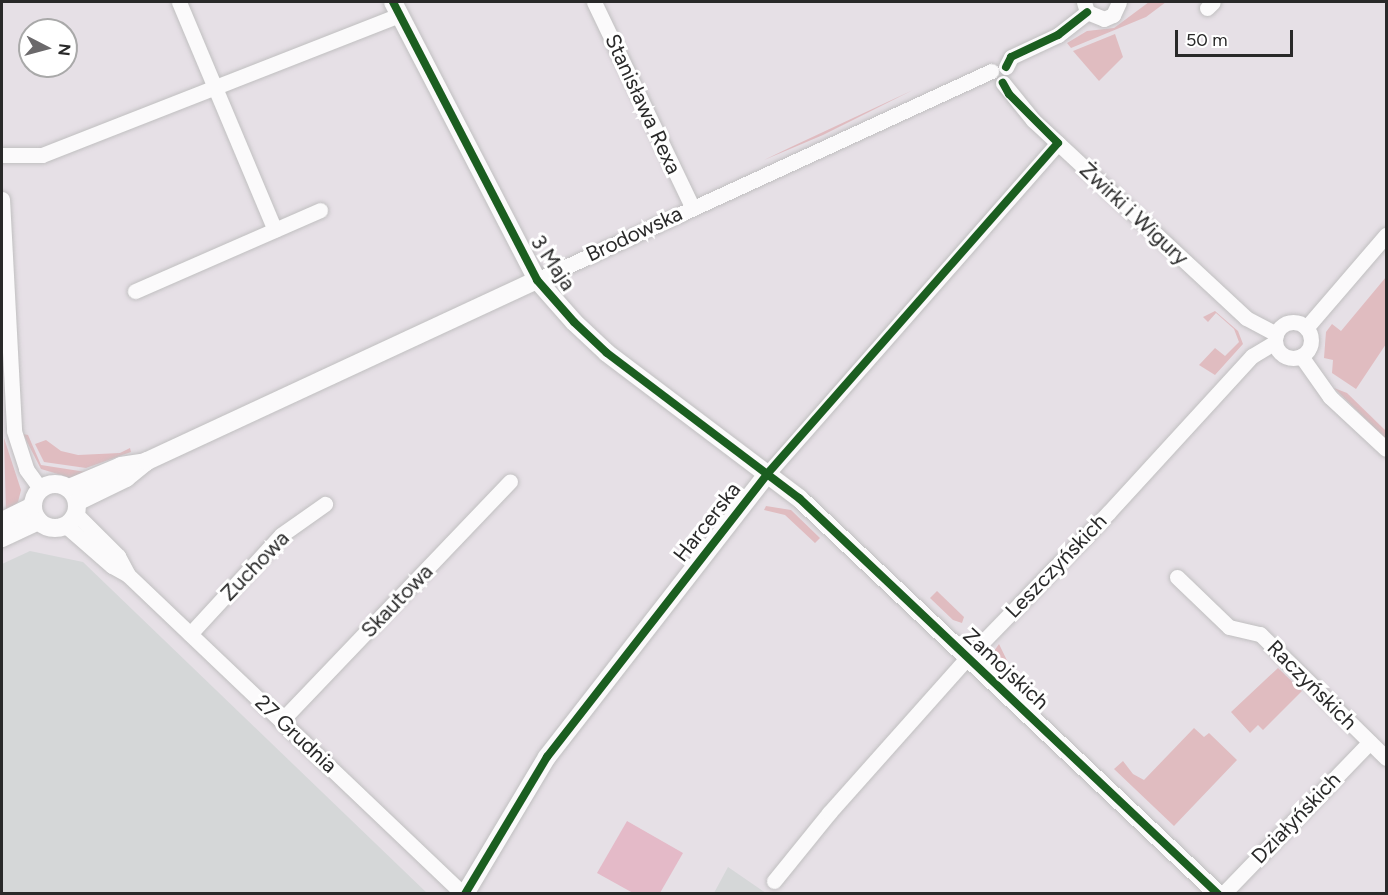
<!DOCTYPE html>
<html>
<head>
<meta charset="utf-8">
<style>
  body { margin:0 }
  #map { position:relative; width:1388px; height:895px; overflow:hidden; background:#e6e0e6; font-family:Figtree,sans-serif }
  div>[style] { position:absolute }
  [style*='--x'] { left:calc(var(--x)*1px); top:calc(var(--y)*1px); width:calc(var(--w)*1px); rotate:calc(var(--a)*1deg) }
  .industrial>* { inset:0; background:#d5d7d8 }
  .green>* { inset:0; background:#e0bcc0 }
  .pitch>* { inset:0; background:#e4bac8 }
  .roads { filter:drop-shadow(0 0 2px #c0bfc0) drop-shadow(0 0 2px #c0bfc0) }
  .minor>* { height:15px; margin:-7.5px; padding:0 7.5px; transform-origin:7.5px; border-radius:7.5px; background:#fbfafb }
  .minor>.ring { margin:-7.5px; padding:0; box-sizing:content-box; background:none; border:15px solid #fbfafb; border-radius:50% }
  .tertiary>* { height:18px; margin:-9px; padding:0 9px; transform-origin:9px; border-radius:9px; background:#fbfafb }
  .tertiary>.ring { margin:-9px; padding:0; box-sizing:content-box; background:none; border:18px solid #fbfafb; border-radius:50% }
  .cycleway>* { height:8px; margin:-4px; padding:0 4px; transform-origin:4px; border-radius:4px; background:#1b5e20 }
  span { translate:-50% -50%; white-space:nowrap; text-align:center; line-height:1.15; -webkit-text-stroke:6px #fff; paint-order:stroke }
  .street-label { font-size:21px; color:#292929 }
  .frame { position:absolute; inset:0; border:3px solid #292929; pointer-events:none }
  .north { position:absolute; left:18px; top:18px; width:60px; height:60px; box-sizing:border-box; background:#fff; border:2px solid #a9a9a9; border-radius:50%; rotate:96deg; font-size:16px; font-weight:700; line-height:24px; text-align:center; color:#292929 }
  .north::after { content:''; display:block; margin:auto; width:21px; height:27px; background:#6b696b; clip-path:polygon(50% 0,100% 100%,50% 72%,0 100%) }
  .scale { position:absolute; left:1175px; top:30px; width:118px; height:27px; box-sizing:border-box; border:3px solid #292929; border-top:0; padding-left:8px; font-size:18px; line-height:21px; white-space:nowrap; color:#292929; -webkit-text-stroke:4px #fff; paint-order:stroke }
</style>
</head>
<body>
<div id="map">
  <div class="industrial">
    <div style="clip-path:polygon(30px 551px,83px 562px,427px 893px,2px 893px,2px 564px)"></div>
    <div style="clip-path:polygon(728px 867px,766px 893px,767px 893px,714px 893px)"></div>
  </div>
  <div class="green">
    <div style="clip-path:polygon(1149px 2px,1166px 2px,1146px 17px,1071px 48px,1067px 43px,1087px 31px,1114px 28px)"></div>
    <div style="clip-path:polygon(1115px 34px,1123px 57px,1099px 81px,1073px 51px)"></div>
    <div style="clip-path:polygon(913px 90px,823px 135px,764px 160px,791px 147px)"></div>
    <div style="clip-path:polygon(1386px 277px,1386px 344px,1356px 389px,1332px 373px,1333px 360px,1324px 358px,1326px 332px,1332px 324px,1341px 331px)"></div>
    <div style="clip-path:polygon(1215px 311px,1238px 331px,1243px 344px,1215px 375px,1199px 365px,1215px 348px,1225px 356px,1239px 342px,1234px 329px,1216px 313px,1208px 322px,1203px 317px)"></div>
    <div style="clip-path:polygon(1334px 388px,1347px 393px,1386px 431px,1386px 439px)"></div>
    <div style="clip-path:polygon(23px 434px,28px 435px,41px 465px,86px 472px,71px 478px,41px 469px)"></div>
    <div style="clip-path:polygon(4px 438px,21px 490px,18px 502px,6px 513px)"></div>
    <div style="clip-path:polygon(46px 440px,61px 451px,78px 455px,120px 453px,130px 448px,131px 452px,86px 468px,44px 462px,35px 444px)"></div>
    <div style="clip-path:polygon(766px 506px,791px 510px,820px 538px,815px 543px,785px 515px,764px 510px)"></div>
    <div style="clip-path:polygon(937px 591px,964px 617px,962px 623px,953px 620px,930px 598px)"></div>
    <div style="clip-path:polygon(999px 644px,1016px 679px,1046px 705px,1043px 708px,997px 666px,992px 654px)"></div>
    <div style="clip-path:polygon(1278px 668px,1302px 691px,1263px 730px,1258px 725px,1250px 733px,1231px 712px)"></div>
    <div style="clip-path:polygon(1194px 728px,1204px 737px,1209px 733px,1237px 760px,1174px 826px,1114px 769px,1123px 761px,1133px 774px,1144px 780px)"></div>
  </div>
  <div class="pitch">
    <div style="clip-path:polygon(627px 821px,683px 853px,660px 893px,633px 893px,597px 873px)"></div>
  </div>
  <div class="roads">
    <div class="minor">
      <div style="--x:179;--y:2;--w:247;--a:67.2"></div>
      <div style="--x:594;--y:2;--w:227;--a:64.4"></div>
      <div style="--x:1084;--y:2;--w:10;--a:73"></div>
      <div style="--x:1087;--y:12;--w:18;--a:22"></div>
      <div style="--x:1104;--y:19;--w:10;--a:-24"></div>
      <div style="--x:1113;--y:15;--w:14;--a:-65"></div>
      <div style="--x:1207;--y:8;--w:8;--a:-45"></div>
      <div style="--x:1006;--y:67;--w:11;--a:-63"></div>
      <div style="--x:1011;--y:57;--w:52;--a:-25.1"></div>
      <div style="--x:1058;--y:35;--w:37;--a:-38"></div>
      <div style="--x:1003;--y:83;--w:48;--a:51"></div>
      <div style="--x:1033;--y:120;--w:291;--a:42.9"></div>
      <div style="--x:1246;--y:318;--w:34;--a:28"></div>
      <div style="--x:2;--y:155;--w:40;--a:0"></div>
      <div style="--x:42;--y:155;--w:383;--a:-21.4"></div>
      <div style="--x:2;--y:199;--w:232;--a:87"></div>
      <div style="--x:14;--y:431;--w:40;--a:72"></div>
      <div style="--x:26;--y:469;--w:24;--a:54"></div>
      <div style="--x:537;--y:280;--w:500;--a:-24.7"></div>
      <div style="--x:135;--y:291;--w:202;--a:-23.6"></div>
      <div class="ring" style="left:1275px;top:322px;width:21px;height:21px"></div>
      <div style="--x:1306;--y:328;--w:123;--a:-49.3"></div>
      <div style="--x:1301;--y:356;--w:50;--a:54.7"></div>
      <div style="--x:1330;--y:397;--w:76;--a:42.9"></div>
      <div style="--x:768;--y:473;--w:439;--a:-48.7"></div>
      <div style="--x:75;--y:513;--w:61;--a:45"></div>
      <div style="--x:118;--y:556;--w:21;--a:62"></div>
      <div style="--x:65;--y:525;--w:62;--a:41.1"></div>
      <div style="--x:112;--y:566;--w:18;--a:29"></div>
      <div style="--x:128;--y:575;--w:463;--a:43.6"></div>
      <div style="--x:1177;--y:577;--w:72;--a:43.9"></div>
      <div style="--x:1229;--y:627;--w:32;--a:13"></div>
      <div style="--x:1260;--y:634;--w:177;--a:44.5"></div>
      <div style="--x:190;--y:634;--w:134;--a:-47.4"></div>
      <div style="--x:281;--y:535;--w:54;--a:-35.2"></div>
      <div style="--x:282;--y:720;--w:330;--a:-46.3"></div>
      <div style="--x:774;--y:881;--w:87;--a:-51"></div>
      <div style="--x:829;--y:813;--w:209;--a:-48.3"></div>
      <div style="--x:968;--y:657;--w:201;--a:-45.8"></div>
      <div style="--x:1108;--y:513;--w:213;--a:-47.5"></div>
      <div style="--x:1252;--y:356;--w:27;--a:-31"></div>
      <div style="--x:1223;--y:894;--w:211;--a:-46"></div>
    </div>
    <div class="tertiary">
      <div style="--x:393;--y:2;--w:313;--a:62.6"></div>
      <div style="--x:537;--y:280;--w:56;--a:48.6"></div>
      <div style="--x:574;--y:322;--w:45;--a:43.2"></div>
      <div style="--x:607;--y:353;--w:241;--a:37.1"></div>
      <div style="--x:799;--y:498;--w:577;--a:43.38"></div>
      <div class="ring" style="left:33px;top:484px;width:26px;height:26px"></div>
      <div style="--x:69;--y:488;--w:56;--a:-22.9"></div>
      <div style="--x:121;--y:466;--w:25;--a:-9"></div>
      <div style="--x:77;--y:502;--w:55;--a:-26.1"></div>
      <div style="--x:126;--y:478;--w:27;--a:-39"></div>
      <div style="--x:147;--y:461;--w:430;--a:-24.9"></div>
      <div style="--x:2;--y:521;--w:34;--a:-26"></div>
      <div style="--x:2;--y:538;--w:40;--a:-25"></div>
      <div style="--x:465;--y:894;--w:160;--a:-59.1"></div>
      <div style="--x:547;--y:757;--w:360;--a:-52.1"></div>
    </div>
  </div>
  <div class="cycleway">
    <div style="--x:393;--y:2;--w:313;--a:62.6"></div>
    <div style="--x:537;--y:280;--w:56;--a:48.6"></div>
    <div style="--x:574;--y:322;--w:45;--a:43.2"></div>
    <div style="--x:607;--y:353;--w:241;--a:37.1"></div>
    <div style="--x:799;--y:498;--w:577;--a:43.38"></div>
    <div style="--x:1006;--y:67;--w:11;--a:-63"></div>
    <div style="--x:1011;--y:57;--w:52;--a:-25.1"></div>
    <div style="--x:1058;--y:35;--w:37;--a:-38"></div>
    <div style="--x:465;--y:894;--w:160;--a:-59.1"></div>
    <div style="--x:547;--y:757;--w:360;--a:-52.1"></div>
    <div style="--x:768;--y:473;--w:439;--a:-48.7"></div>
    <div style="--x:1058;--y:143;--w:69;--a:-135"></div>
    <div style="--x:1009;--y:94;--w:13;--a:-119"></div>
  </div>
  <div class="street-label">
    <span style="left:643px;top:104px;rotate:65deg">Stanisława Rexa</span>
    <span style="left:1134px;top:214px;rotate:43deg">Żwirki i Wigury</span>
    <span style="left:634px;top:234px;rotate:-25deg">Brodowska</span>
    <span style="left:553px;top:263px;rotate:56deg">3 Maja</span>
    <span style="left:707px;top:522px;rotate:-52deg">Harcerska</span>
    <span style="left:255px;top:566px;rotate:-46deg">Zuchowa</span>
    <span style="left:1056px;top:566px;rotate:-46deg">Leszczyńskich</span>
    <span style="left:397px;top:601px;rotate:-46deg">Skautowa</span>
    <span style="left:1006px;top:669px;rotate:43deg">Zamojskich</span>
    <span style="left:1312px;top:685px;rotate:45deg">Raczyńskich</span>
    <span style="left:296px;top:734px;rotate:43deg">27 Grudnia</span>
    <span style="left:1296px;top:818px;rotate:-46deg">Działyńskich</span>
  </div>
  <div class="frame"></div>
  <div class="north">N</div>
  <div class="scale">50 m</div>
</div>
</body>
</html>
